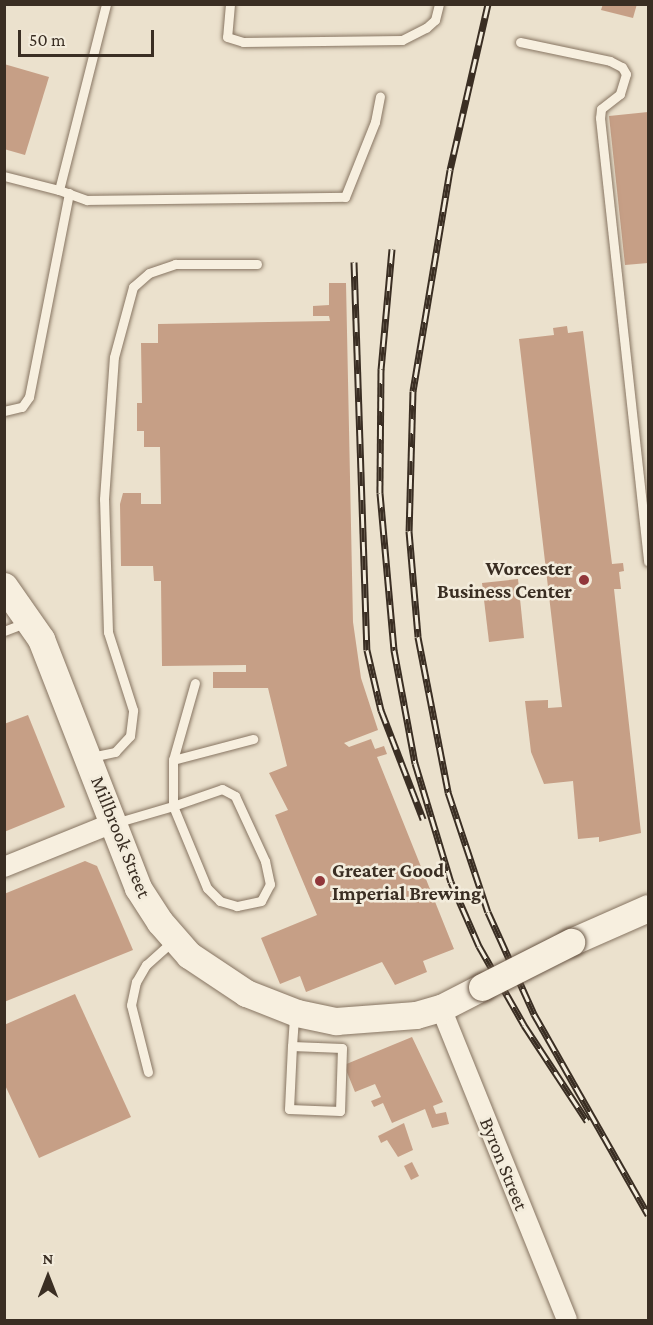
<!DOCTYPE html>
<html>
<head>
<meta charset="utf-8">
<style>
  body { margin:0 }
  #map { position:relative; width:653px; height:1325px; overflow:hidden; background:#ebe1cd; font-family:"Crimson Pro",serif }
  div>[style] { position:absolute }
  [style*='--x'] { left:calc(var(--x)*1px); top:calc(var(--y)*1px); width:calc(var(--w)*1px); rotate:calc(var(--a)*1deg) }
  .building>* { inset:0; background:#c69f86 }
  .roads { filter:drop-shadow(0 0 2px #877562) drop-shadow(0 0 2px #877562) }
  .lane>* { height:9px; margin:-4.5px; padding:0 4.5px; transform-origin:4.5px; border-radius:4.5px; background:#f7efdf }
  .street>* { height:20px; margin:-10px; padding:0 10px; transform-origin:10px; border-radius:10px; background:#f7efdf }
  .secondary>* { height:27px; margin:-13.5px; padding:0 13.5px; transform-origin:13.5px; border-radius:13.5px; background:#f7efdf }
  .rail>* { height:7px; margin-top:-3.5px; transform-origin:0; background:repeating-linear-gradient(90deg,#f3ecdc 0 14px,#3a2e23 0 28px); box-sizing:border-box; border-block:2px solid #3a2e23 }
  .bridges { filter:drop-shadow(0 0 2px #695645) drop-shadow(0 0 2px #695645) }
  .secondary-bridge>* { height:27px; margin:-13.5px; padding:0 13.5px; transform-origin:13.5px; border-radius:13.5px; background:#f7efdf }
  .dots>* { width:16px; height:16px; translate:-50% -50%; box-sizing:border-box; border:3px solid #f3ecdc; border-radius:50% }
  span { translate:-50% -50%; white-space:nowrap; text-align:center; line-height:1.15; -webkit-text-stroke:5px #f3ecdc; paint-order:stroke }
  .poi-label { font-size:20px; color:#3a2e23; font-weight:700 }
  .right { translate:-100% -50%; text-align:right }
  .left { translate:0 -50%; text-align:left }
  .street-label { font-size:20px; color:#3a2e23 }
  .frame { position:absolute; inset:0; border:6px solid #3a2e23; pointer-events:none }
  .north { position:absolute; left:18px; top:1247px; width:60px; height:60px; -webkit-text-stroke:4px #f3ecdc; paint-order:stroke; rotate:0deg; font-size:16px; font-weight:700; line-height:24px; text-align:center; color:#3a2e23 }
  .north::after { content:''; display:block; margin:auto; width:21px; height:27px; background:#3a2e23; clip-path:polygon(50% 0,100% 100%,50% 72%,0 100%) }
  .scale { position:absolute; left:18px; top:30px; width:136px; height:27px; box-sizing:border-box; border:3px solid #3a2e23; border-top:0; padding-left:8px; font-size:18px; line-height:21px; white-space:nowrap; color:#3a2e23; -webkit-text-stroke:4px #f3ecdc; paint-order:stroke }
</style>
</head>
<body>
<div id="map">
  <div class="building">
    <div style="clip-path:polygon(603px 4px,637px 4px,633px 18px,601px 10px)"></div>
    <div style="clip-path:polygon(4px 64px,49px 77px,25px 155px,4px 149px)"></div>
    <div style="clip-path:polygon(648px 112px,648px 263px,625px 265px,609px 116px)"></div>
    <div style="clip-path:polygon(329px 283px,346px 283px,353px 622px,361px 678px,378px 730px,344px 743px,349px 747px,371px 739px,375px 749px,384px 746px,387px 754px,377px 757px,454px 949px,423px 961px,427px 972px,395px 985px,382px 962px,306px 992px,300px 976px,280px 984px,261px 938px,317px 915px,275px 815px,288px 810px,269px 773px,287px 766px,268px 688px,213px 688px,213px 672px,246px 672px,246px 665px,162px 666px,161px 581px,154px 581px,153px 566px,121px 566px,120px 504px,123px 493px,141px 493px,141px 504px,161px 504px,160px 447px,144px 447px,144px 431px,137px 431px,137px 403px,142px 403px,141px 343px,158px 343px,158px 324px,330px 321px,329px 316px,313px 316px,313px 306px,329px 305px)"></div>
    <div style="clip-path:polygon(567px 326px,568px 333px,583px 331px,612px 564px,623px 563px,624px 571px,619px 572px,621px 589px,614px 589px,641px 833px,599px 842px,599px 837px,578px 839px,573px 781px,544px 784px,531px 752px,525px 701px,548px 700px,548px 708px,562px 707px,519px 339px,554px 335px,553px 328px)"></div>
    <div style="clip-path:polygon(518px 579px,524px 638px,489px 642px,482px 583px)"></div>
    <div style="clip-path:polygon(28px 715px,65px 807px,4px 832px,4px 724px)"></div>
    <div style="clip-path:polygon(85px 861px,97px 866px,133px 950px,4px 1002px,4px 894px)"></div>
    <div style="clip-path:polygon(75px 994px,131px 1117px,39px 1158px,4px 1083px,4px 1025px)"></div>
    <div style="clip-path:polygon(412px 1037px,443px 1102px,433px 1106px,436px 1114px,446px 1112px,449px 1124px,432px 1128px,425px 1109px,392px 1123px,383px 1103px,374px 1107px,371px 1101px,381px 1097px,375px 1084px,355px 1092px,344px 1065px)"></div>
    <div style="clip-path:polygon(404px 1123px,413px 1150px,398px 1157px,387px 1140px,381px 1143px,378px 1136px)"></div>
    <div style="clip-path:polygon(412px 1162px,419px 1176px,411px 1180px,404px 1166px)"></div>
  </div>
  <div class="roads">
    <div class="lane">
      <div style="--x:230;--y:4;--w:33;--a:95"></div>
      <div style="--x:227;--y:37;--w:17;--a:17"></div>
      <div style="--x:243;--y:42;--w:159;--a:-0.7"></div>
      <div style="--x:402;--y:40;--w:27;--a:-27"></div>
      <div style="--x:426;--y:28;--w:12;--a:-42"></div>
      <div style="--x:435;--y:20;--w:16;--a:-76"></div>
      <div style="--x:520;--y:42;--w:92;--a:11.9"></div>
      <div style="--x:610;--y:61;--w:13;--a:27"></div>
      <div style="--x:622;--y:67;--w:8;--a:60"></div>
      <div style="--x:626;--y:74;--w:21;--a:107"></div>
      <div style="--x:620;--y:94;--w:24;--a:142"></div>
      <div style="--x:601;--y:109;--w:9;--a:96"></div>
      <div style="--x:600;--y:118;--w:446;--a:83.8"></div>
      <div style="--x:4;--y:176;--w:57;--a:14.3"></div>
      <div style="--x:59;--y:190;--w:192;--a:-75.8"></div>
      <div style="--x:59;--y:190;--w:30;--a:20"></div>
      <div style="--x:87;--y:200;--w:258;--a:-0.7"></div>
      <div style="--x:345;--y:197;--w:81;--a:-68.2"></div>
      <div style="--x:375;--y:122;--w:26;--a:-79"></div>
      <div style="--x:4;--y:411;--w:18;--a:-13"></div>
      <div style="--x:22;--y:407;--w:12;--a:-55"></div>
      <div style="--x:29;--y:397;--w:208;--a:-78.9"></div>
      <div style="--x:4;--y:631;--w:25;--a:-21"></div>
      <div style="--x:91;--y:757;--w:25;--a:-12"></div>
      <div style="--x:115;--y:752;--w:22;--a:-47"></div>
      <div style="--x:130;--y:736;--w:26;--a:-83"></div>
      <div style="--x:133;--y:710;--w:82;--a:-107.8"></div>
      <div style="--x:108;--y:632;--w:133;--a:-91.7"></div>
      <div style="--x:104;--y:499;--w:142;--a:-86"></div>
      <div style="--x:114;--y:357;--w:73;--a:-74.8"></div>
      <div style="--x:133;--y:287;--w:21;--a:-41"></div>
      <div style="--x:149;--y:273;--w:28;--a:-19"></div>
      <div style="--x:175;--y:264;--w:82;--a:0"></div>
      <div style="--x:173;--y:760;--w:80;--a:-74.1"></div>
      <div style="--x:222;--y:789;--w:15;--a:28"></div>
      <div style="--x:235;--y:796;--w:72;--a:65.2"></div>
      <div style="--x:265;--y:861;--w:24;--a:78"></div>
      <div style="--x:270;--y:884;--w:19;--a:118"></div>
      <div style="--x:261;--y:901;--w:25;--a:168"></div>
      <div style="--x:237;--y:906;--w:18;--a:-164"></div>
      <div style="--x:220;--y:901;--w:18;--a:-135"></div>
      <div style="--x:207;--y:888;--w:89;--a:-112.5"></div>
      <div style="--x:173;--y:806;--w:52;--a:-19.1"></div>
      <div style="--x:115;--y:823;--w:60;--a:-16.3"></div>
      <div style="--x:173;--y:806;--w:46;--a:-90"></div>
      <div style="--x:173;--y:760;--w:83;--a:-14.7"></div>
      <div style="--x:292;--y:1046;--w:50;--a:2.3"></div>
      <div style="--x:342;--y:1048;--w:63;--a:91.8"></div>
      <div style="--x:340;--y:1111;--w:51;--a:-177.8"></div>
      <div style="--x:289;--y:1109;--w:63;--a:-87.3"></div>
      <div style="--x:292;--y:1046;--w:32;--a:-86"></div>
      <div style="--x:148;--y:1072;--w:69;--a:-104.2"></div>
      <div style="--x:131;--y:1005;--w:24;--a:-78"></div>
      <div style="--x:136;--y:982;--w:20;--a:-60"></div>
      <div style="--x:146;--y:965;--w:38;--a:-42"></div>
    </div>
    <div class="street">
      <div style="--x:4;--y:867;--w:118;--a:-22"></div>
      <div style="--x:441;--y:1008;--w:336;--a:68"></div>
    </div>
    <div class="secondary">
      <div style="--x:4;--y:586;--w:65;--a:55.1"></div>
      <div style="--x:41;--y:639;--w:267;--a:68.7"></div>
      <div style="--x:138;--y:888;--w:40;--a:57.1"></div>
      <div style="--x:160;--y:922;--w:44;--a:48.7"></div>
      <div style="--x:189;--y:955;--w:69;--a:33.7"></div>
      <div style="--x:246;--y:993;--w:55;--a:21.4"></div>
      <div style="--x:297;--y:1013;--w:40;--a:12"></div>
      <div style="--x:336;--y:1021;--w:80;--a:-4.3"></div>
      <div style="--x:416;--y:1015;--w:26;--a:-16"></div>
      <div style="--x:441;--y:1008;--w:46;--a:-27.1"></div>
      <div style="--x:571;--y:942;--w:84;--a:-23.8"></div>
    </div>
  </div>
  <div class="rail">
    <div style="--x:488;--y:4;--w:170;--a:102.9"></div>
    <div style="--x:450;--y:170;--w:224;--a:99.5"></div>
    <div style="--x:413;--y:391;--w:140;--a:91.6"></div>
    <div style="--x:409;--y:531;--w:106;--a:85.1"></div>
    <div style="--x:418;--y:637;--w:158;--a:79"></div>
    <div style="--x:448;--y:792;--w:126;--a:71.6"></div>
    <div style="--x:488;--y:912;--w:112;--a:65.7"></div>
    <div style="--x:534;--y:1014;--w:231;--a:60.4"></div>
    <div style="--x:392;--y:249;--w:121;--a:95.2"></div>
    <div style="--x:381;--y:369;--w:124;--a:90.5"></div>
    <div style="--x:380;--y:493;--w:158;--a:84.9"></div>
    <div style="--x:394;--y:650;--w:115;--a:79.5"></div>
    <div style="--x:415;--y:763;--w:124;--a:73.2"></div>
    <div style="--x:451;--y:882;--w:70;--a:66.4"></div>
    <div style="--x:479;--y:946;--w:91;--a:60.3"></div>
    <div style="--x:524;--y:1025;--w:115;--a:56.7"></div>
    <div style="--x:354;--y:262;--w:388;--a:88.1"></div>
    <div style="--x:367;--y:650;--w:62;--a:76.9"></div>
    <div style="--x:381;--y:710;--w:117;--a:68.9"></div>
  </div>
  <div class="bridges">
    <div class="secondary-bridge">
      <div style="--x:482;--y:987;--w:100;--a:-26.8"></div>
    </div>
  </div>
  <div class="dots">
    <div style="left:584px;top:580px;background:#91373a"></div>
    <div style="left:320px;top:881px;background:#91373a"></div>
  </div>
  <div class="poi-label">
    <span class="right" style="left:572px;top:580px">Worcester<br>Business Center</span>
    <span class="left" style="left:332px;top:882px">Greater Good<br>Imperial Brewing</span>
  </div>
  <div class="street-label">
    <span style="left:121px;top:837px;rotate:68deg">Millbrook Street</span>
    <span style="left:504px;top:1164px;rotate:68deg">Byron Street</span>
  </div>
  <div class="frame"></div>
  <div class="north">N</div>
  <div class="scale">50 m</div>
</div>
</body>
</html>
